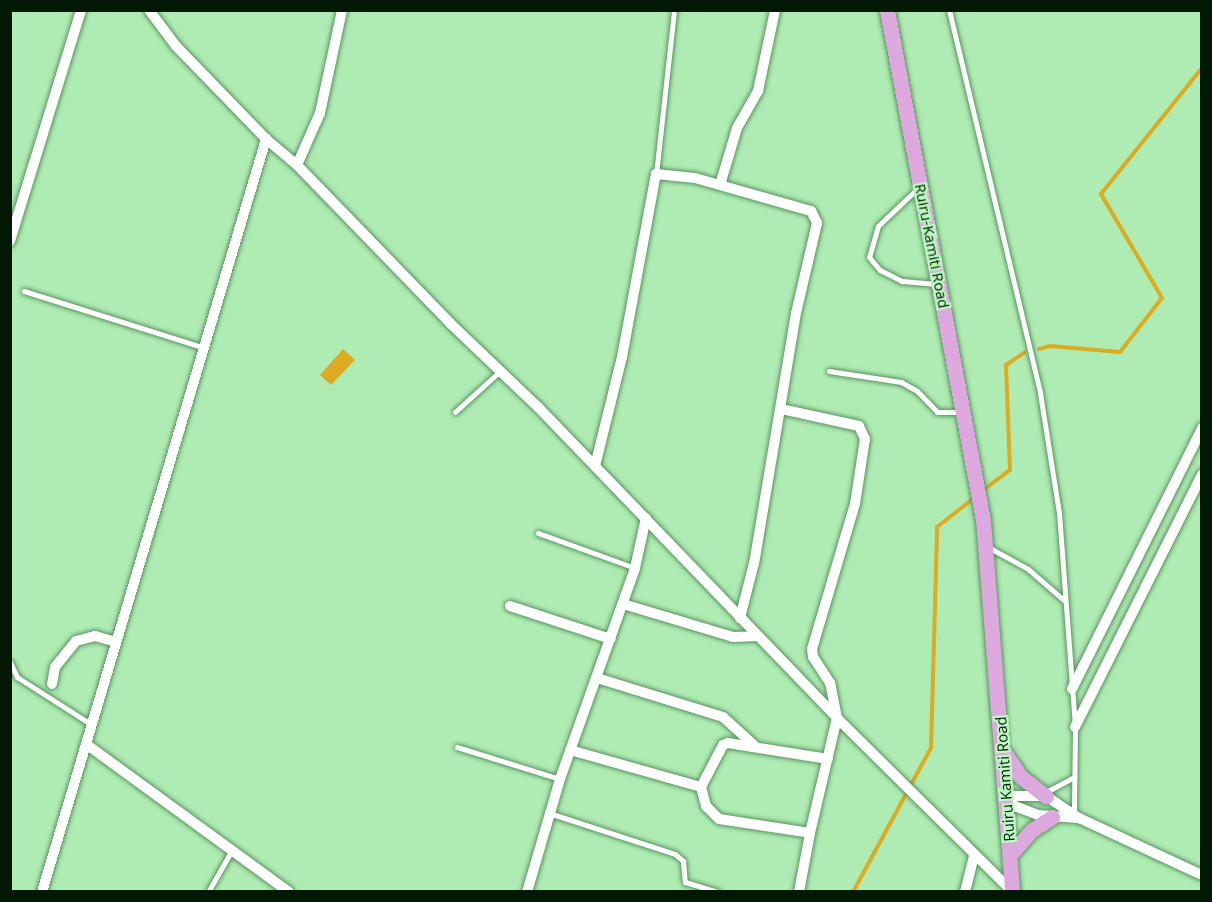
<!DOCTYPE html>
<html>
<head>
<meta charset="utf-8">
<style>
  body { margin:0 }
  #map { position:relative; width:1212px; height:902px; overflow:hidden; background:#afecb4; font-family:"Open Sans",sans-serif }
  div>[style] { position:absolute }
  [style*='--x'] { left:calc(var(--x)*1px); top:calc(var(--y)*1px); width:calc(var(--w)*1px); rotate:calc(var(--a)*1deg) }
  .water>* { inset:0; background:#dcab1f }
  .stream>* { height:4px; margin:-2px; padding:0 2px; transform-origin:2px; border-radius:2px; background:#dcab1f }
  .roads { filter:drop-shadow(0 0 2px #59935f) drop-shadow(0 0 2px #59935f) }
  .service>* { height:5px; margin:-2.5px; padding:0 2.5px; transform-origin:2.5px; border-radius:2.5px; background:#fff }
  .minor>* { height:10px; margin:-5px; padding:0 5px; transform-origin:5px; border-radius:5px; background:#fff }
  .primary>* { height:15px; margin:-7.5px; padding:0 7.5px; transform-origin:7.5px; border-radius:7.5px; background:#dca8dd }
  span { translate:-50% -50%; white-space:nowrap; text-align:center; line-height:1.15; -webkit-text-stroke:4.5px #bcfac1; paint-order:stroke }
  .street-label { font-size:15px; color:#031906 }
  .frame { position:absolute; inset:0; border:12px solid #031906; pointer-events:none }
</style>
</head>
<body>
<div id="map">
  <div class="water">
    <div style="clip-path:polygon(343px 349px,355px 360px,331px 385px,320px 375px)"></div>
  </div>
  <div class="stream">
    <div style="--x:1039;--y:349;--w:11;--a:-15"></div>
    <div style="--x:1050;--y:346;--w:70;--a:4.9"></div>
    <div style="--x:1120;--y:352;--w:68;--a:-52.1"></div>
    <div style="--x:1162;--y:298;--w:121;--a:-120.4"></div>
    <div style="--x:1101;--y:194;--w:161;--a:-51.3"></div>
    <div style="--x:982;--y:491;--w:35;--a:-37"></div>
    <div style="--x:1010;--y:470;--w:105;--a:-92.2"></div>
    <div style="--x:1006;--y:365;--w:22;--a:-34"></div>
    <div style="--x:853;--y:892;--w:164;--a:-61.6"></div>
    <div style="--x:931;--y:748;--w:221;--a:-88.4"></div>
    <div style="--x:937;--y:527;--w:47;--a:-38.1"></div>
  </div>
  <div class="roads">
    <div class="service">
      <div style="--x:949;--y:10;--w:394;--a:76.6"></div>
      <div style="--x:1040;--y:393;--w:121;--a:81"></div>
      <div style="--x:1059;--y:513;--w:215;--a:85.7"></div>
      <div style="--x:1075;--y:727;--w:87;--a:90.7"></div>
      <div style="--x:656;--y:174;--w:165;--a:-83.7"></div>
      <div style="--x:919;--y:187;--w:57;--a:136.4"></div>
      <div style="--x:878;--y:226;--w:32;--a:106"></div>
      <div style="--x:869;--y:257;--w:17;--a:50"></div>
      <div style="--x:880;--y:270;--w:25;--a:27"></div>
      <div style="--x:902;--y:281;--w:34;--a:5"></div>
      <div style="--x:24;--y:291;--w:187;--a:17.5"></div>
      <div style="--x:829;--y:371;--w:73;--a:8.7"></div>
      <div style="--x:901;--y:382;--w:18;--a:29"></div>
      <div style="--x:917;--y:391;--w:29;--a:46"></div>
      <div style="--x:937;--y:412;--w:24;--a:0"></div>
      <div style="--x:455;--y:412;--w:61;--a:-42.3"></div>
      <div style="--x:538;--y:533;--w:103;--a:19.8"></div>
      <div style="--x:988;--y:547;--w:46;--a:28.8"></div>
      <div style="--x:1028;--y:569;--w:49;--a:40.9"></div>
      <div style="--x:10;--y:662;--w:17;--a:65"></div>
      <div style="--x:17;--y:677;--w:89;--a:32.6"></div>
      <div style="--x:457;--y:747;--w:108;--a:17.3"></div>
      <div style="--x:1046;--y:792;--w:32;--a:-28"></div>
      <div style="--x:552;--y:814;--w:129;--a:18"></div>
      <div style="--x:675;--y:854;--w:11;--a:41"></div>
      <div style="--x:683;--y:861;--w:21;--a:85"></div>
      <div style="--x:685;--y:882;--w:34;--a:17"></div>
      <div style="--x:208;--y:892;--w:48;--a:-60.3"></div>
    </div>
    <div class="minor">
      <div style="--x:149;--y:10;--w:45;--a:53.1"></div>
      <div style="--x:176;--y:46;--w:129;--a:45.9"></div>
      <div style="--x:266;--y:139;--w:40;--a:40"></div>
      <div style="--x:297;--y:165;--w:221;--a:45.9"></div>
      <div style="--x:451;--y:324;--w:120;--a:43.7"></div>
      <div style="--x:538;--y:407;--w:431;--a:46.1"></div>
      <div style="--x:837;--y:718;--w:246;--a:44.7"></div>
      <div style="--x:297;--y:165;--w:57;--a:-66.1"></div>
      <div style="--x:320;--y:113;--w:105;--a:-77.9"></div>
      <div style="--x:720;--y:185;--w:59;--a:-73.4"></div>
      <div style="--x:737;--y:128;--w:43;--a:-60.4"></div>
      <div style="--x:758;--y:91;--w:83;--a:-78.1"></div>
      <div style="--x:10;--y:241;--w:242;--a:-72.9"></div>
      <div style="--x:595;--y:466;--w:112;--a:-76.1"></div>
      <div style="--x:622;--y:357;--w:186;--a:-79.5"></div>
      <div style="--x:656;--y:174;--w:39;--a:6"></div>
      <div style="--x:695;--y:178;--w:121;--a:15.9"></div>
      <div style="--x:811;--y:211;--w:13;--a:63"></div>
      <div style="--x:817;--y:223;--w:92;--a:103.1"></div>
      <div style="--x:796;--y:313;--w:254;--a:99.5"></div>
      <div style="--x:754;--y:563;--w:57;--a:104.3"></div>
      <div style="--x:623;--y:604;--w:115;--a:16.7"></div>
      <div style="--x:733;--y:637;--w:25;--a:-2"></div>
      <div style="--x:510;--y:606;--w:106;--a:18.1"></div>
      <div style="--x:597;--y:678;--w:132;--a:17.2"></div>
      <div style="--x:723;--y:717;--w:43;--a:42.2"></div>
      <div style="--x:52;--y:684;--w:17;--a:-80"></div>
      <div style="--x:55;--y:667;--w:33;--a:-51"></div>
      <div style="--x:76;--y:641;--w:20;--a:-15"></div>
      <div style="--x:95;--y:636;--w:22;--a:16"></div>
      <div style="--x:1072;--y:689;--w:292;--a:-63.5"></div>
      <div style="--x:1075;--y:727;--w:283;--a:-63.3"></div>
      <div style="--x:86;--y:744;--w:251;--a:36.1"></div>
      <div style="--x:570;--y:750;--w:136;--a:15.8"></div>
      <div style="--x:701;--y:787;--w:20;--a:75"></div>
      <div style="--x:706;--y:806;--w:18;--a:45"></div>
      <div style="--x:719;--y:819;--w:92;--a:8.7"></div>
      <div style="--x:810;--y:833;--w:118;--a:-76.8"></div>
      <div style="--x:837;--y:718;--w:36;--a:-101"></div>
      <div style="--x:830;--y:683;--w:31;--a:-123"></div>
      <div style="--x:813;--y:657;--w:8;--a:-97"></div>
      <div style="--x:812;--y:649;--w:151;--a:-73.5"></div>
      <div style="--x:855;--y:504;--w:66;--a:-81.3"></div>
      <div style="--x:865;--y:439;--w:14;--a:-115"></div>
      <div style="--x:859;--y:426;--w:79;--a:-167.6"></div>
      <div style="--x:701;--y:787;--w:47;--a:-62.4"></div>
      <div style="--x:723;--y:745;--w:5;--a:-22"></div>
      <div style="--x:728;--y:743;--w:101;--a:9.1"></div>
      <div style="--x:1006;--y:796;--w:40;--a:0"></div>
      <div style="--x:1046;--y:796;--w:40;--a:34"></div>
      <div style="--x:1079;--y:818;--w:136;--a:24.9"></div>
      <div style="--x:1007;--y:803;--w:33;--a:21"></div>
      <div style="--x:1038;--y:815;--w:40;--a:4.3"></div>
      <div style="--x:42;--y:892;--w:786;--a:-73.43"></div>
      <div style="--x:527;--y:892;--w:118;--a:-73.7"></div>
      <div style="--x:560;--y:779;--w:224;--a:-70.4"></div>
      <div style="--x:635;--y:568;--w:51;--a:-77.6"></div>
      <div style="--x:799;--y:892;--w:60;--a:-79.4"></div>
      <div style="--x:965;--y:892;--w:37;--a:-76"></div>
    </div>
    <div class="primary">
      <div style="--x:887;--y:10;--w:519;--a:79.34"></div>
      <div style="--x:983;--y:520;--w:373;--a:85.5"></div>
      <div style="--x:1004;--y:752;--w:29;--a:56"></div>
      <div style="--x:1020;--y:776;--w:33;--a:38"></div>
      <div style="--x:1010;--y:855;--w:33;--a:-49"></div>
      <div style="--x:1032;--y:830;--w:24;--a:-33"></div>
    </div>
  </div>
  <div class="street-label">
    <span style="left:932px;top:246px;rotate:79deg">Ruiru-Kamiti Road</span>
    <span style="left:1005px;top:779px;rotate:-94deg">Ruiru Kamiti Road</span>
  </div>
  <div class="frame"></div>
</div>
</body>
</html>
